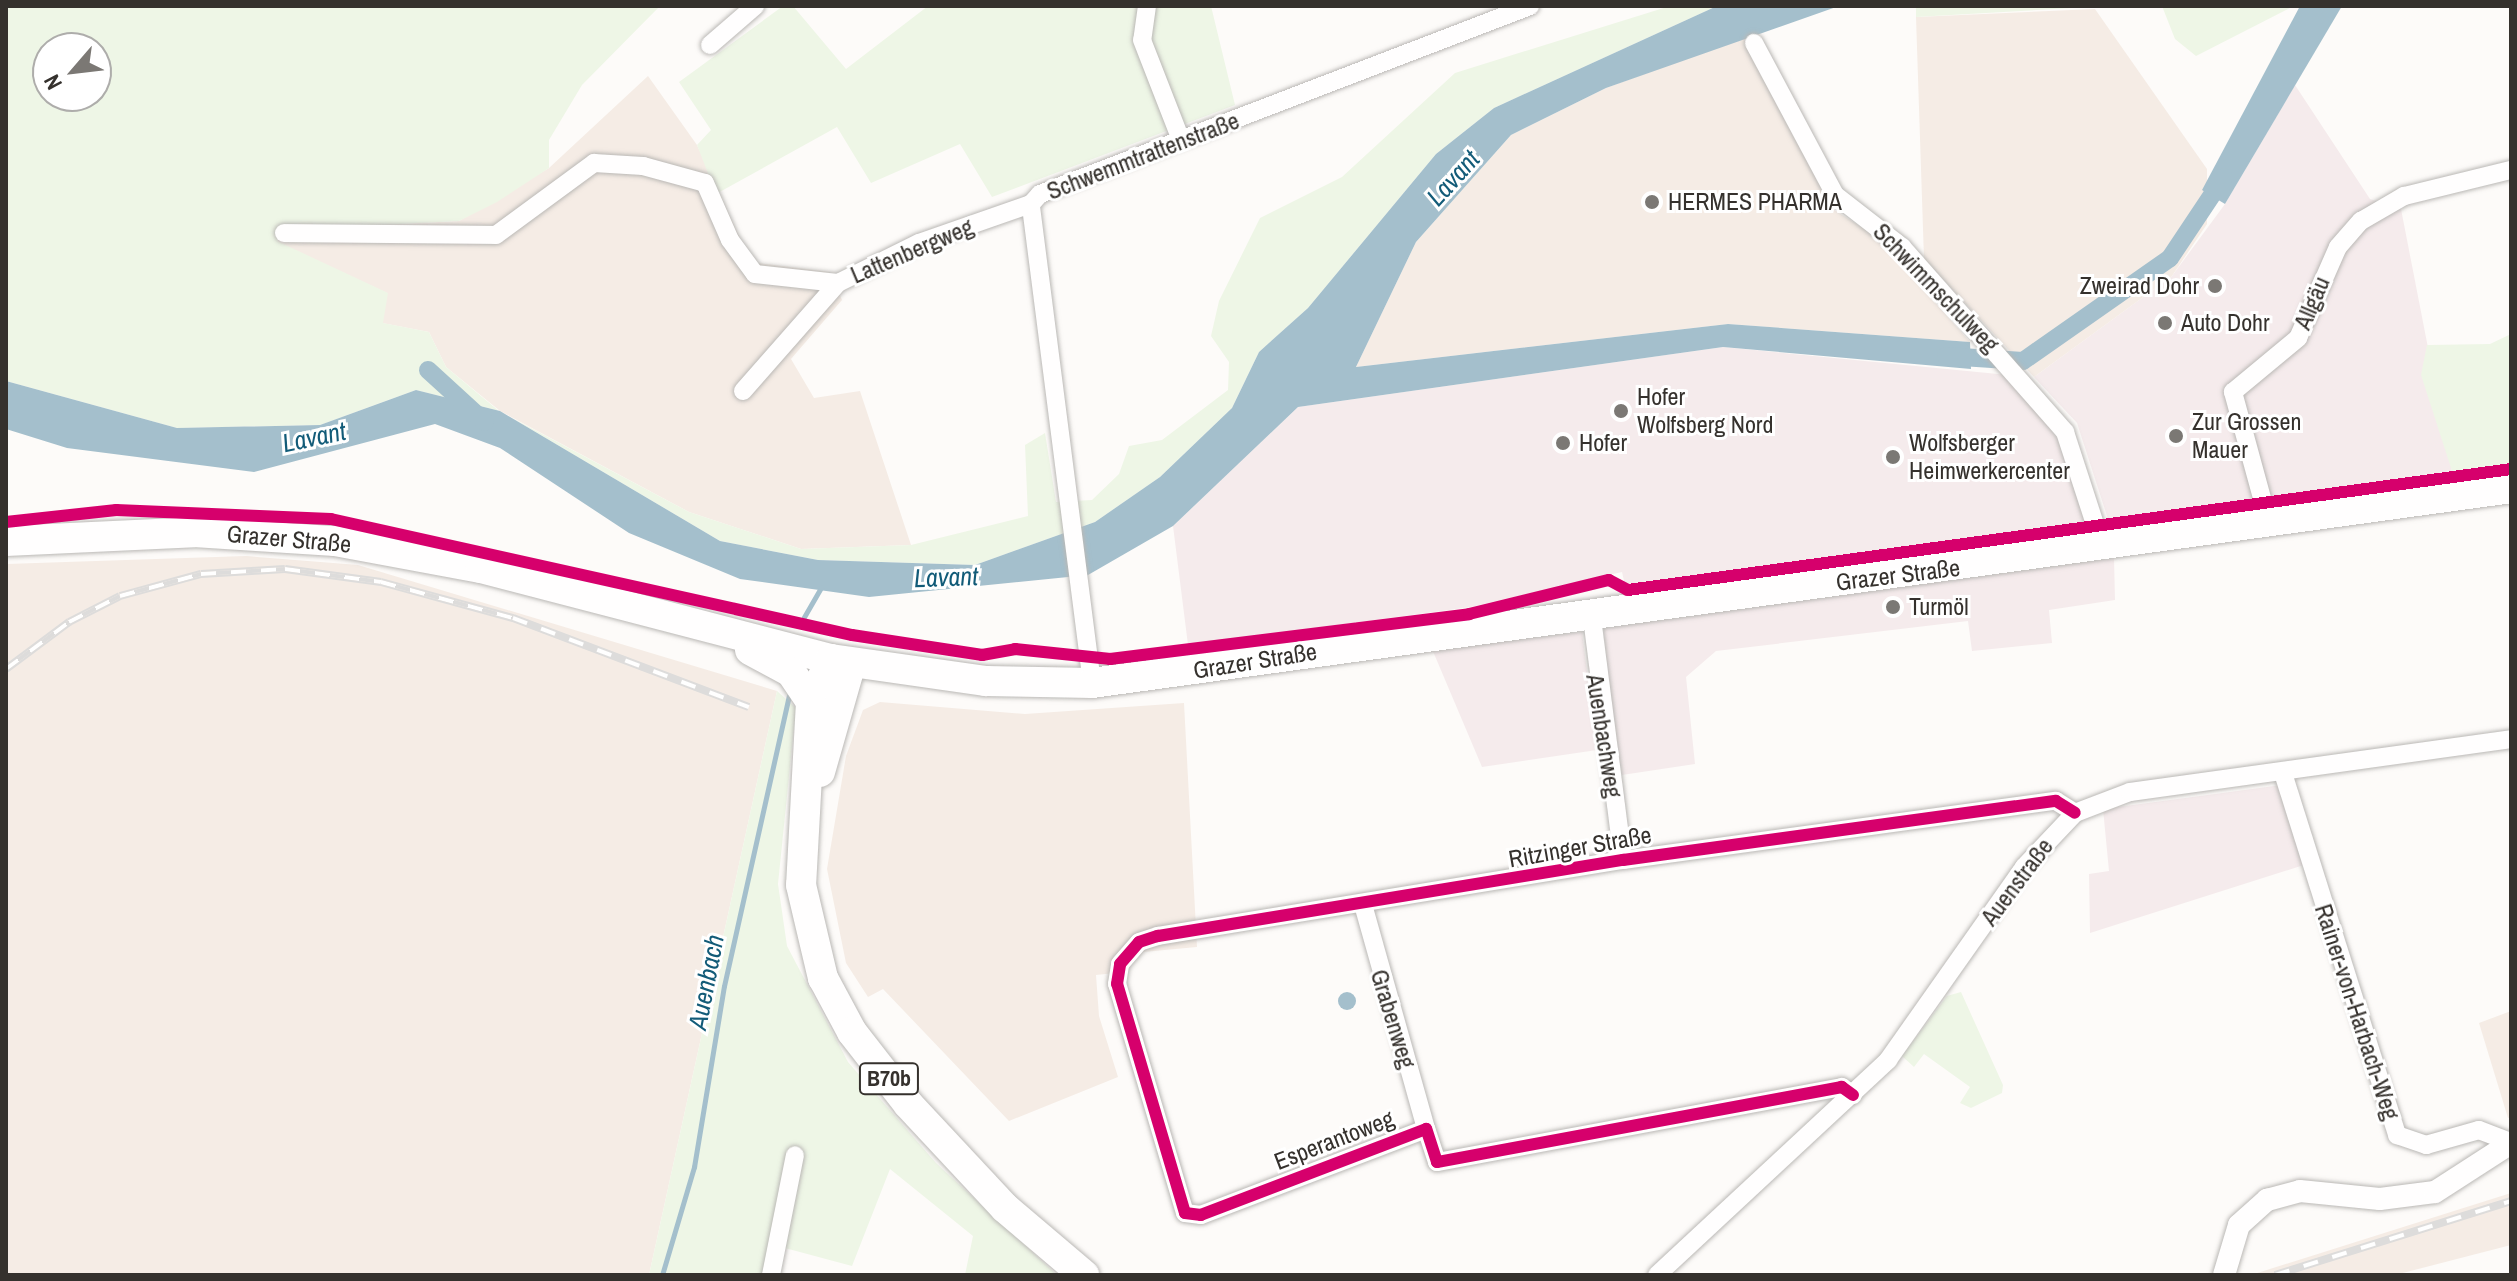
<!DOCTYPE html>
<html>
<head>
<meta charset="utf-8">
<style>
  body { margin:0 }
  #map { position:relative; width:2517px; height:1281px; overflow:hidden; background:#fdfbf9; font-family:"Archivo Narrow",sans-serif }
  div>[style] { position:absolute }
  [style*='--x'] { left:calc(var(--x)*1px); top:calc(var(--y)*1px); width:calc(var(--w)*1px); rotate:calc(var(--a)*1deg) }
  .commercial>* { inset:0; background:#f5ebec }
  .built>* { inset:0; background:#f5ece5 }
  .green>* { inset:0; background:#eef6e6 }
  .water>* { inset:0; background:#a4bfcc }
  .round { border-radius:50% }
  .stream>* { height:5px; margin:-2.5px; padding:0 2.5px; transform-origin:2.5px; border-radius:2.5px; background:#a4bfcc }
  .canal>* { height:18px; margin:-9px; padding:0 9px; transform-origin:9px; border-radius:9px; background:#a4bfcc }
  .roads { filter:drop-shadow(0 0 2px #bab8b5) drop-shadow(0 0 2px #bab8b5) }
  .minor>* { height:18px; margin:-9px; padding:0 9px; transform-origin:9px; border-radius:9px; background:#fffefe }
  .tertiary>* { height:22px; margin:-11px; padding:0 11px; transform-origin:11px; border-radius:11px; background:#fffefe }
  .primary>* { height:30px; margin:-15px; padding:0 15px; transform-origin:15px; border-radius:15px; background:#fffefe }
  .rail>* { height:8px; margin-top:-4px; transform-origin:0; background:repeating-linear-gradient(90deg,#fff 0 15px,#dddcdb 0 30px); box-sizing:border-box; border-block:2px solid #dddcdb }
  .cycleway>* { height:12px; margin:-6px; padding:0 6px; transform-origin:6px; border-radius:6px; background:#d6006c }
  .dots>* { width:22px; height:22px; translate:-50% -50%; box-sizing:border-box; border:4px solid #fff; border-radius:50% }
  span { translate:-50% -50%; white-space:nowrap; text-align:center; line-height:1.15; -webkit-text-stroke:6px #fff; paint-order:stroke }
  .shield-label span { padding:2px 6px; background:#fff; border:2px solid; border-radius:6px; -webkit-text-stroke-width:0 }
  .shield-label { font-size:22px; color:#35312d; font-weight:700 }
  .street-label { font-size:24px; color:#35312d }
  .poi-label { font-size:24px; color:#35312d }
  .left { translate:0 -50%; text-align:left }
  .right { translate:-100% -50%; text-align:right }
  .water-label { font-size:26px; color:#125b78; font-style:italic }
  .frame { position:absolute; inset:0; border:8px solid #35312d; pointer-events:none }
  .north { position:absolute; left:32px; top:32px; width:80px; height:80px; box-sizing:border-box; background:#fff; border:2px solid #aeadab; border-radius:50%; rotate:242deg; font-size:22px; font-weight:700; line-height:32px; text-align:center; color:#35312d }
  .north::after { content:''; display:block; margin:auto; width:28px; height:36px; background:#7b7874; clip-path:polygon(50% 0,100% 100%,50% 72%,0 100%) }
</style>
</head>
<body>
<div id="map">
  <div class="commercial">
    <div style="clip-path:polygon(2295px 85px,2370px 199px,2401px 209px,2452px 471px,2108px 519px,2077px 423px,2034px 377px,2172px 276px,2225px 204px)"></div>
    <div style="clip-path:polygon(1723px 347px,2008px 375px,2060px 442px,2086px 522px,1625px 585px,1622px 572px,1471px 607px,1188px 645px,1173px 526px,1298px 407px)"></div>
    <div style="clip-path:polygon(2114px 558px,2115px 600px,2049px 610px,2052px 643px,1972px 651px,1968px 621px,1716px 651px,1686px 677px,1695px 764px,1622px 775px,1605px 691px,1604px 628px)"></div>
    <div style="clip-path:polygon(1582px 632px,1597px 750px,1482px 767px,1432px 649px)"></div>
    <div style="clip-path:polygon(2282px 785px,2304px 865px,2090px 933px,2089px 874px,2109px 871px,2103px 809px)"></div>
  </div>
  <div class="built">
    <div style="clip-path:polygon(2095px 9px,2207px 169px,2207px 224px,2172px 276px,2034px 377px,1924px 259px,1916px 17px)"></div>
    <div style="clip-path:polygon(1745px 37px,1834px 210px,1876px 236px,1970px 342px,1728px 324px,1356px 367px,1416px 242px,1511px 135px,1606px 88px)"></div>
    <div style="clip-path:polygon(648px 76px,697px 145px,751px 262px,830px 272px,842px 300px,791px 359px,814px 398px,860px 391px,911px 545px,801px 549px,689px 512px,500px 411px,446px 367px,429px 332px,382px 323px,387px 293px,277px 242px,281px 230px,459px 221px,549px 168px)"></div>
    <div style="clip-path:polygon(246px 556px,358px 565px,777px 691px,649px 1275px,6px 1275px,6px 564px)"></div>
    <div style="clip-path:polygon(880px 702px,1025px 714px,1184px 703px,1197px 947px,1143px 952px,1124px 972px,1096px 975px,1099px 1016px,1118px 1077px,1009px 1121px,883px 989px,868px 997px,846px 963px,827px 869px,846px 756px,863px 710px)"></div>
    <div style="clip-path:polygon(2511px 1011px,2511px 1117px,2508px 1118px,2479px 1023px)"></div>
    <div style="clip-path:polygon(2511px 1193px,2511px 1245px,2395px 1275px,2251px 1275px)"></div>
  </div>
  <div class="green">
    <div style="clip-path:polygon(evenodd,6px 6px,660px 6px,582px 85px,549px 140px,549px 168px,497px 202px,459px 221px,282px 230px,277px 241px,388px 293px,383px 323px,429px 332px,446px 367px,499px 411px,689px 512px,801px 549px,911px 545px,1028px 516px,1025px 445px,1045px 433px,1056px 502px,1092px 500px,1119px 474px,1129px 446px,1162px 440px,1228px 390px,1229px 362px,1211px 336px,1219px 301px,1260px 218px,1342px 177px,1455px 73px,1670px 6px,1717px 6px,1494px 108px,1436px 154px,1308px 308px,1259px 352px,1232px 408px,1160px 477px,1095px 522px,975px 565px,818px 560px,720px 541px,500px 411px,416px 390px,320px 425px,177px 428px,6px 381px,6px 6px,48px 48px,96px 48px,96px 96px,48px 96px,48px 48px)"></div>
    <div style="clip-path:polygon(783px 6px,793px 6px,846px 69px,928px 6px,1211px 6px,1235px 105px,992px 197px,960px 144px,871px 183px,837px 127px,716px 194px,697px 145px,711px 130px,679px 82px)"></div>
    <div style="clip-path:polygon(1916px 6px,2108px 6px,1916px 17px)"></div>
    <div style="clip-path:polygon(2162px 6px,2294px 6px,2196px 56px,2175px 39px)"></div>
    <div style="clip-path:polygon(2511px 334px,2511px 463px,2452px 471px,2421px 375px,2427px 345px,2490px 344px)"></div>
    <div style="clip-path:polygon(777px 691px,796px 708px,778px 884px,787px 946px,848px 1062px,936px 1163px,1057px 1275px,965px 1275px,973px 1236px,890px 1169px,852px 1266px,770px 1244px,762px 1275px,649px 1275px)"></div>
    <div style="clip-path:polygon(1961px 992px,2003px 1085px,2002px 1093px,1971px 1108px,1960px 1103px,1970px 1087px,1924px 1054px,1914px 1067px,1902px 1056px,1947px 996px)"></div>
  </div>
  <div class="water">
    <div style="clip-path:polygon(1717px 6px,1839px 6px,1606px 88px,1511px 135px,1416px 242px,1356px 367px,1728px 324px,1970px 342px,1971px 369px,1723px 347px,1298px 407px,1173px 526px,1088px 575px,869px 597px,740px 579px,629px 533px,500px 448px,435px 424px,254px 472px,67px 448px,6px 429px,6px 381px,177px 428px,320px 425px,416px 390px,500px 411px,720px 541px,818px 560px,975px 565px,1095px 522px,1160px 477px,1232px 408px,1259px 352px,1308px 308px,1436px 154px,1494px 108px)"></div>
    <div style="clip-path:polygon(2300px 6px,2342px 6px,2225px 204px,2202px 190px)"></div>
    <div class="round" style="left:1338px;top:992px;width:18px;height:18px"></div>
  </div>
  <div class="stream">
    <div style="--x:804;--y:617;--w:34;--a:-60"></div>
    <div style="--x:662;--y:1275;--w:113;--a:-73.5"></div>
    <div style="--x:694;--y:1167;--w:183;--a:-80.6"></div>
    <div style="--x:724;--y:986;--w:297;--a:-77.4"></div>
  </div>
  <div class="canal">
    <div style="--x:1946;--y:356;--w:77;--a:3.7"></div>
    <div style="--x:2023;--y:361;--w:179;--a:-35"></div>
    <div style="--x:2170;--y:258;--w:97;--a:-56.3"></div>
    <div style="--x:428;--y:370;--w:77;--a:42.4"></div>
  </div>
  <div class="roads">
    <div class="minor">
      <div style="--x:1147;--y:6;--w:34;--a:98"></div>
      <div style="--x:1142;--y:40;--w:107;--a:68.7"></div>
      <div style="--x:1754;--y:43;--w:172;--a:61.9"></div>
      <div style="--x:1835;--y:195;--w:85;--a:37.8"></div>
      <div style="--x:1902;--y:247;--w:247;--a:48.6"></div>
      <div style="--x:2065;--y:432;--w:117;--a:72"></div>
      <div style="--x:710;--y:45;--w:60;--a:-40.9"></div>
      <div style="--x:284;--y:233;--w:212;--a:0.5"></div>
      <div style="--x:496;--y:235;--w:122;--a:-36.3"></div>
      <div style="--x:594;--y:163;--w:49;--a:3.5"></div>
      <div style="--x:643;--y:166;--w:64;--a:15.3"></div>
      <div style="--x:705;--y:183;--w:62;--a:66.3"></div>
      <div style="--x:730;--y:240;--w:42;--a:53.7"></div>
      <div style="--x:755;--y:274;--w:83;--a:6.2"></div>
      <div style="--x:743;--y:391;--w:144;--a:-48.7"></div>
      <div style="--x:838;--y:283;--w:90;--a:-26.3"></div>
      <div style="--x:919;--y:243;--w:119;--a:-19.2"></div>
      <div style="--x:2268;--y:520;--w:133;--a:-105.3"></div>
      <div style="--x:2233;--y:392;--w:85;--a:-39.7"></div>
      <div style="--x:2298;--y:338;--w:99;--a:-66.3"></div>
      <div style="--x:2338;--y:247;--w:35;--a:-49"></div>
      <div style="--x:2361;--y:221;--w:50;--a:-30.2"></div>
      <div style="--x:2404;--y:196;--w:110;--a:-13.7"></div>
      <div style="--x:1591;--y:610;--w:252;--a:82.7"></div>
      <div style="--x:1092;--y:683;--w:483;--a:-97.3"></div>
      <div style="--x:1031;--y:204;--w:13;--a:-48"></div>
      <div style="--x:1040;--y:194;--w:525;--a:-20.99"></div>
      <div style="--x:2283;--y:773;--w:380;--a:72.5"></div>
      <div style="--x:2397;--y:1135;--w:31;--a:19"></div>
      <div style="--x:2426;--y:1145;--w:55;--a:-15.8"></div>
      <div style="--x:2479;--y:1130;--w:34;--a:21"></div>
      <div style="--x:1364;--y:908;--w:230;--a:74.3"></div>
      <div style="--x:1853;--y:1095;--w:14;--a:-144"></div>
      <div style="--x:1842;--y:1087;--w:412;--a:169.5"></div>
      <div style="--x:1437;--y:1162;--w:35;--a:-108"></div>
      <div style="--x:1426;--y:1129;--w:241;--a:159.1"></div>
      <div style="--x:1201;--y:1215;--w:16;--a:-173"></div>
      <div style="--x:1185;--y:1213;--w:239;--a:-106.5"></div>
      <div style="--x:1117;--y:984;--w:20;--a:-81"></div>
      <div style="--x:1120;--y:964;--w:29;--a:-49"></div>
      <div style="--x:1139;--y:942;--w:20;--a:-18"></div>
      <div style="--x:1158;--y:936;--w:471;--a:-9.3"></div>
      <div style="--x:1623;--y:860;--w:437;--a:-7.8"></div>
      <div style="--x:2056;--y:801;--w:22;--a:32"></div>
      <div style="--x:771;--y:1275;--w:122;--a:-78.7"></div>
      <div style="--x:1657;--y:1275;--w:316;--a:-42.9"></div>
      <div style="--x:1888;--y:1060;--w:236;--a:-54.8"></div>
      <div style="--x:2024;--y:867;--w:74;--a:-46.6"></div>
      <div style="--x:2075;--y:813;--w:59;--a:-20.9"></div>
      <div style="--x:2130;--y:792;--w:385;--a:-7.9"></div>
    </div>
    <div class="tertiary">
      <div style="--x:2224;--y:1275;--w:52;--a:-73.3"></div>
      <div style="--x:2239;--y:1225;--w:38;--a:-42"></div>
      <div style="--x:2267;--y:1200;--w:34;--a:-15"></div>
      <div style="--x:2300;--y:1191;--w:80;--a:5.7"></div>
      <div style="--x:2380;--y:1199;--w:55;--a:-7.3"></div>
      <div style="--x:2435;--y:1192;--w:90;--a:-32.8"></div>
    </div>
    <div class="primary">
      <div style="--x:6;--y:541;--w:188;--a:-2.7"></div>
      <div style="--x:194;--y:532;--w:141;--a:3.7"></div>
      <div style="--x:335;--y:541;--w:148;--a:10.5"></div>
      <div style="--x:481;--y:568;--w:362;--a:14.6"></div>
      <div style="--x:831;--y:659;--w:157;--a:8.1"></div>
      <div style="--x:986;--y:681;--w:106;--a:1.1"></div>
      <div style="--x:1092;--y:683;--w:1432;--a:-7.82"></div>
      <div style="--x:750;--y:650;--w:47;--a:28.2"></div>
      <div style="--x:791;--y:672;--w:36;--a:56"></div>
      <div style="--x:831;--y:659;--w:47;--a:114.9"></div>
      <div style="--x:811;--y:702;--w:183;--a:93.1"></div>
      <div style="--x:801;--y:885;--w:96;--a:76.7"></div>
      <div style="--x:823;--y:978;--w:61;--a:61.8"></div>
      <div style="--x:852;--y:1032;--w:91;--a:52.1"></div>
      <div style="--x:908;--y:1104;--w:142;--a:47"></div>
      <div style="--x:1005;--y:1208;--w:104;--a:40.3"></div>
      <div style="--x:820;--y:772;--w:113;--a:-74.1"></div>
    </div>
  </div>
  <div class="rail">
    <div style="--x:6;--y:669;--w:79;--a:-36.7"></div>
    <div style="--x:69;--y:622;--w:57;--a:-27"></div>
    <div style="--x:120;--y:596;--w:84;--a:-15.2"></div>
    <div style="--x:201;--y:574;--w:84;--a:-3.4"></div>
    <div style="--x:285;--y:569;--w:97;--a:7.7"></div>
    <div style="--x:381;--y:582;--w:137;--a:15.3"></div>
    <div style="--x:513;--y:618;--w:252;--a:20.7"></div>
    <div style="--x:2275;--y:1275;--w:247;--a:-17.4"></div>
  </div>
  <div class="cycleway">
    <div style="--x:6;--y:522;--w:111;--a:-6.2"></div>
    <div style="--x:116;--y:510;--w:215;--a:2.4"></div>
    <div style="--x:331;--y:519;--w:534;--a:12.55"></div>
    <div style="--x:852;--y:635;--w:132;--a:8.7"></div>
    <div style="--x:982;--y:655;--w:34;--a:-10"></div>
    <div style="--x:1015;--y:649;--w:96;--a:6"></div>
    <div style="--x:1110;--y:659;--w:362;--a:-7.1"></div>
    <div style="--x:1469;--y:614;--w:144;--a:-13.7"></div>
    <div style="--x:1609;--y:580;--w:21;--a:28"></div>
    <div style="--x:1628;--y:590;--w:891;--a:-7.8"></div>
    <div style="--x:1853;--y:1095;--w:14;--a:-144"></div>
    <div style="--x:1842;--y:1087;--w:412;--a:169.5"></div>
    <div style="--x:1437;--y:1162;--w:35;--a:-108"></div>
    <div style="--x:1426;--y:1129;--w:241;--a:159.1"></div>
    <div style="--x:1201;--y:1215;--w:16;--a:-173"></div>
    <div style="--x:1185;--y:1213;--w:239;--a:-106.5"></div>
    <div style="--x:1117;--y:984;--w:20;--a:-81"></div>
    <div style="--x:1120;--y:964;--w:29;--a:-49"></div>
    <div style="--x:1139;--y:942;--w:20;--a:-18"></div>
    <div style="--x:1158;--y:936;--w:471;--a:-9.3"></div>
    <div style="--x:1623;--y:860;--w:437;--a:-7.8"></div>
    <div style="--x:2056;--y:801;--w:22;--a:32"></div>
  </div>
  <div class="dots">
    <div style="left:1652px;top:202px;background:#7b7874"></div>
    <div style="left:2215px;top:286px;background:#7b7874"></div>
    <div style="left:2165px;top:323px;background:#7b7874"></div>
    <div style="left:1621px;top:411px;background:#7b7874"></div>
    <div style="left:2176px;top:436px;background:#7b7874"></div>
    <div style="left:1563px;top:443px;background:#7b7874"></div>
    <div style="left:1893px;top:457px;background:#7b7874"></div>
    <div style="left:1893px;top:607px;background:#7b7874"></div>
  </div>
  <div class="shield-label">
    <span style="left:889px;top:1079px">B70b</span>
  </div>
  <div class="street-label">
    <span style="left:1143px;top:156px;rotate:-21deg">Schwemmtrattenstraße</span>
    <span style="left:912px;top:251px;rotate:-23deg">Lattenbergweg</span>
    <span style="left:1936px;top:288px;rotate:46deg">Schwimmschulweg</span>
    <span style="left:2312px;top:303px;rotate:-67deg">Allgäu</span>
    <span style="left:289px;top:539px;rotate:5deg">Grazer Straße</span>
    <span style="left:1898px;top:575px;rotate:-7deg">Grazer Straße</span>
    <span style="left:1255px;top:661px;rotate:-9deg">Grazer Straße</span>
    <span style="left:1604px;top:736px;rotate:81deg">Auenbachweg</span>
    <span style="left:1580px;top:847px;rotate:-10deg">Ritzinger Straße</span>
    <span style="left:2017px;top:882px;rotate:-53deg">Auenstraße</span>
    <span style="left:2357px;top:1012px;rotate:72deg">Rainer-von-Harbach-Weg</span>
    <span style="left:1393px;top:1019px;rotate:73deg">Grabenweg</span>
    <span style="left:1334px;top:1140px;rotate:-21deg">Esperantoweg</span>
  </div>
  <div class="poi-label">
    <span class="left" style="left:1668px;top:202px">HERMES PHARMA</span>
    <span class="right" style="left:2199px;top:286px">Zweirad Dohr</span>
    <span class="left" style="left:2181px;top:323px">Auto Dohr</span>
    <span class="left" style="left:1637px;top:411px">Hofer<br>Wolfsberg Nord</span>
    <span class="left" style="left:2192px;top:436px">Zur Grossen<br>Mauer</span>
    <span class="left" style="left:1579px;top:443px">Hofer</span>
    <span class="left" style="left:1909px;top:457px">Wolfsberger<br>Heimwerkercenter</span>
    <span class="left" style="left:1909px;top:607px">Turmöl</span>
  </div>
  <div class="water-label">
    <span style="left:1453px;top:178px;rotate:-48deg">Lavant</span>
    <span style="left:314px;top:437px;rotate:-12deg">Lavant</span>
    <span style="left:946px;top:577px;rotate:-2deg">Lavant</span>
    <span style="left:706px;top:982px;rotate:-79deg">Auenbach</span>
  </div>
  <div class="frame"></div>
  <div class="north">N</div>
</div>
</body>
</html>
